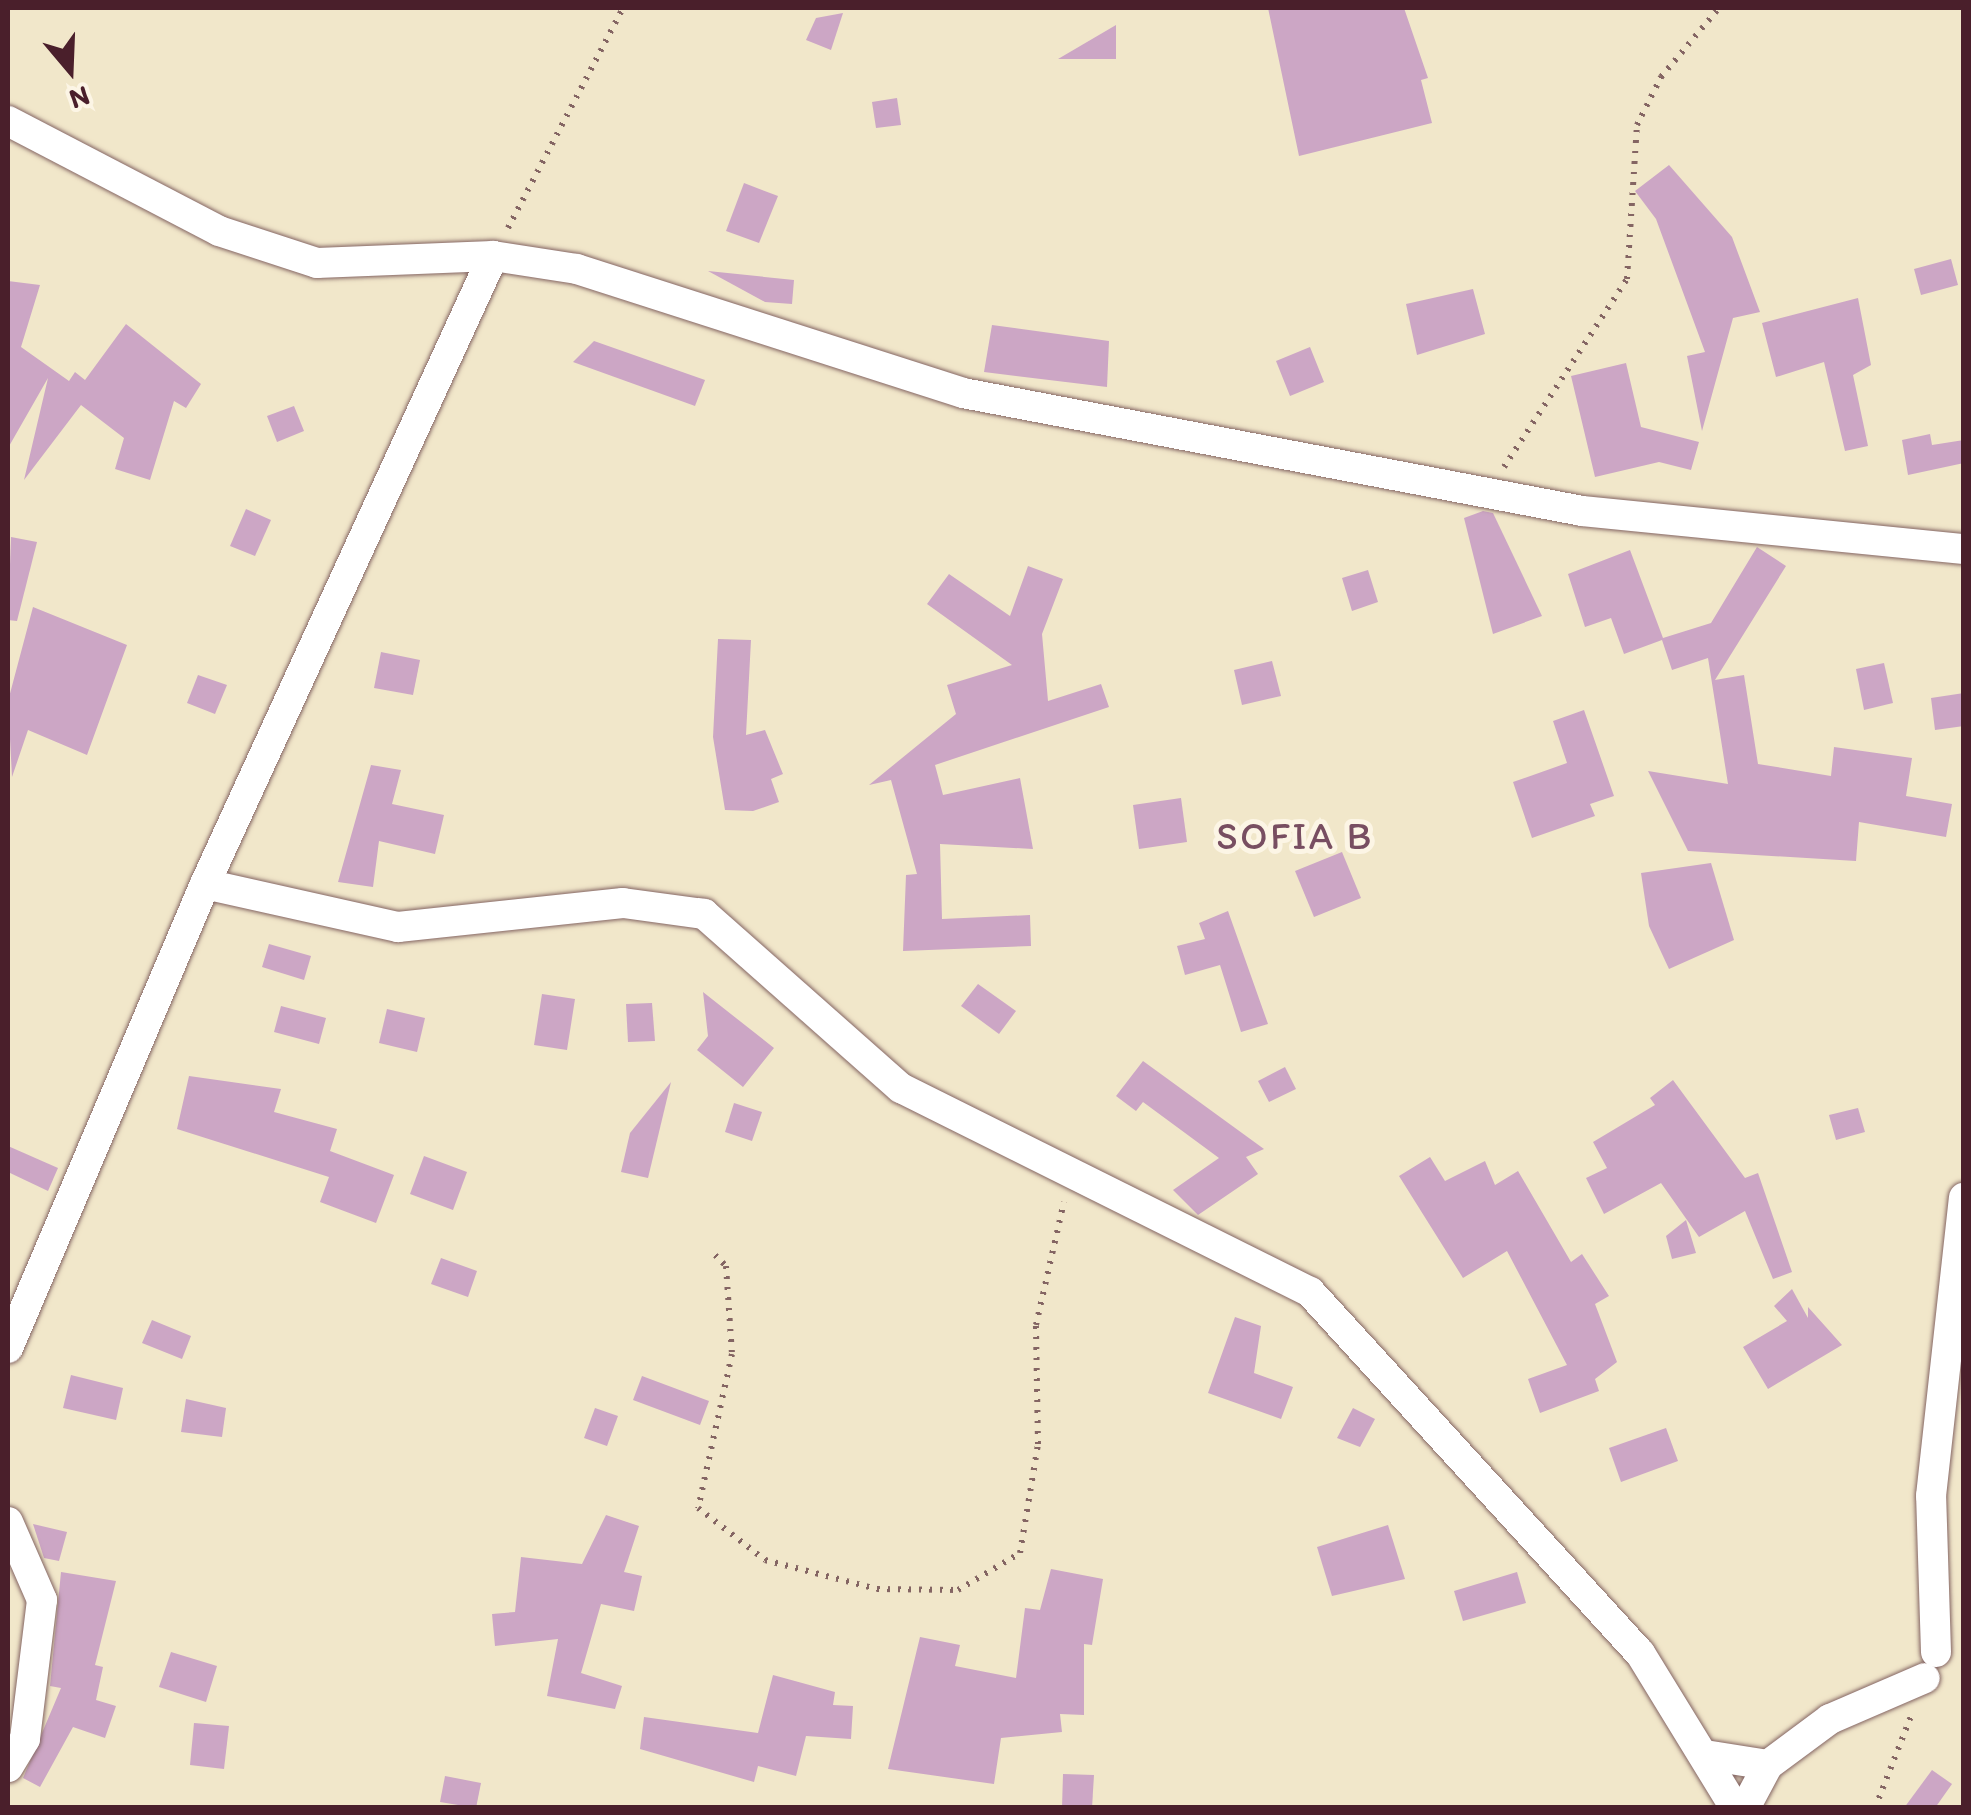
<!DOCTYPE html>
<html>
<head>
<meta charset="utf-8">
<style>
  body { margin:0 }
  #map { position:relative; width:1971px; height:1815px; overflow:hidden; background:#f1e7ca; font-family:Itim,sans-serif }
  div>[style] { position:absolute }
  [style*='--x'] { left:calc(var(--x)*1px); top:calc(var(--y)*1px); width:calc(var(--w)*1px); rotate:calc(var(--a)*1deg) }
  .building>* { inset:0; background:#cca6c5 }
  .path>* { height:6px; margin-top:-3px; transform-origin:0; background:repeating-linear-gradient(90deg,#846563 0 2.5px,transparent 0 10.5px) }
  .roads { filter:drop-shadow(0 0 2px #846563) drop-shadow(0 0 2px #846563) }
  .street>* { height:30px; margin:-15px; padding:0 15px; transform-origin:15px; border-radius:15px; background:#fff }
  span { translate:-50% -50%; white-space:nowrap; text-align:center; line-height:1.15; -webkit-text-stroke:10px #fcf5e5; paint-order:stroke }
  .quarter-label { font-size:38px; color:#784e61; letter-spacing:2.5px }
  .frame { position:absolute; inset:0; border:10px solid #4a1f2b; pointer-events:none }
  .north { position:absolute; left:20px; top:20px; width:100px; height:100px; -webkit-text-stroke:8px #fcf5e5; paint-order:stroke; rotate:161deg; font-size:28px; font-weight:700; line-height:40px; text-align:center; color:#4a1f2b }
  .north::after { content:''; display:block; margin:auto; width:35px; height:45px; background:#4a1f2b; clip-path:polygon(50% 0,100% 100%,50% 72%,0 100%) }
</style>
</head>
<body>
<div id="map">
  <div class="building">
    <div style="clip-path:polygon(1268px 8px,1404px 8px,1428px 78px,1421px 80px,1432px 123px,1299px 156px)"></div>
    <div style="clip-path:polygon(843px 13px,831px 50px,806px 40px,816px 18px)"></div>
    <div style="clip-path:polygon(1116px 25px,1116px 59px,1058px 59px)"></div>
    <div style="clip-path:polygon(897px 98px,901px 125px,876px 128px,872px 102px)"></div>
    <div style="clip-path:polygon(1669px 165px,1732px 237px,1760px 312px,1733px 318px,1702px 431px,1687px 356px,1705px 352px,1656px 219px,1635px 191px)"></div>
    <div style="clip-path:polygon(744px 183px,778px 196px,759px 243px,726px 231px)"></div>
    <div style="clip-path:polygon(1951px 259px,1958px 285px,1921px 295px,1914px 269px)"></div>
    <div style="clip-path:polygon(708px 271px,794px 280px,792px 304px,765px 302px)"></div>
    <div style="clip-path:polygon(8px 281px,40px 285px,21px 347px,69px 381px,75px 372px,85px 380px,126px 324px,201px 384px,186px 408px,174px 401px,150px 480px,115px 469px,124px 438px,81px 405px,24px 480px,48px 378px,8px 448px)"></div>
    <div style="clip-path:polygon(1473px 289px,1485px 334px,1417px 355px,1406px 304px)"></div>
    <div style="clip-path:polygon(1858px 298px,1871px 365px,1853px 375px,1868px 446px,1845px 451px,1824px 362px,1776px 377px,1762px 323px)"></div>
    <div style="clip-path:polygon(992px 325px,1109px 341px,1107px 387px,984px 372px)"></div>
    <div style="clip-path:polygon(594px 341px,705px 380px,695px 406px,573px 362px)"></div>
    <div style="clip-path:polygon(1310px 347px,1324px 382px,1290px 396px,1276px 361px)"></div>
    <div style="clip-path:polygon(1626px 363px,1641px 427px,1699px 442px,1691px 470px,1659px 462px,1595px 477px,1571px 376px)"></div>
    <div style="clip-path:polygon(294px 406px,304px 431px,277px 442px,267px 416px)"></div>
    <div style="clip-path:polygon(1930px 434px,1932px 445px,1964px 440px,1964px 463px,1908px 475px,1902px 440px)"></div>
    <div style="clip-path:polygon(246px 509px,271px 520px,255px 556px,230px 546px)"></div>
    <div style="clip-path:polygon(1483px 511px,1493px 513px,1542px 616px,1493px 634px,1464px 518px)"></div>
    <div style="clip-path:polygon(11px 537px,37px 542px,17px 621px,8px 620px)"></div>
    <div style="clip-path:polygon(1757px 547px,1786px 566px,1715px 680px,1744px 675px,1758px 764px,1831px 776px,1834px 747px,1912px 758px,1906px 796px,1952px 804px,1946px 837px,1859px 822px,1856px 861px,1688px 851px,1648px 771px,1728px 784px,1708px 658px,1672px 670px,1662px 640px,1624px 654px,1611px 618px,1585px 627px,1568px 574px,1630px 550px,1663px 638px,1711px 623px)"></div>
    <div style="clip-path:polygon(1028px 566px,1063px 579px,1042px 634px,1048px 701px,1101px 684px,1109px 707px,935px 765px,943px 795px,1020px 778px,1033px 849px,940px 844px,942px 919px,1030px 915px,1031px 946px,903px 951px,906px 875px,917px 874px,891px 780px,869px 785px,956px 714px,947px 685px,1012px 665px,927px 604px,949px 574px,1010px 616px)"></div>
    <div style="clip-path:polygon(1368px 570px,1378px 602px,1352px 611px,1342px 578px)"></div>
    <div style="clip-path:polygon(33px 607px,127px 645px,87px 755px,28px 730px,12px 777px,8px 701px)"></div>
    <div style="clip-path:polygon(718px 639px,751px 640px,746px 735px,765px 730px,783px 774px,771px 779px,779px 802px,753px 811px,725px 810px,713px 737px)"></div>
    <div style="clip-path:polygon(381px 652px,420px 660px,413px 695px,374px 688px)"></div>
    <div style="clip-path:polygon(1272px 661px,1281px 696px,1242px 705px,1234px 670px)"></div>
    <div style="clip-path:polygon(1884px 663px,1893px 703px,1864px 710px,1856px 669px)"></div>
    <div style="clip-path:polygon(198px 675px,227px 685px,215px 714px,187px 703px)"></div>
    <div style="clip-path:polygon(1964px 693px,1964px 726px,1935px 730px,1931px 698px)"></div>
    <div style="clip-path:polygon(1584px 710px,1614px 796px,1590px 804px,1595px 816px,1532px 838px,1513px 782px,1567px 763px,1553px 721px)"></div>
    <div style="clip-path:polygon(371px 765px,401px 770px,392px 804px,444px 815px,435px 854px,379px 841px,373px 887px,338px 882px)"></div>
    <div style="clip-path:polygon(1181px 798px,1187px 842px,1139px 849px,1133px 805px)"></div>
    <div style="clip-path:polygon(1342px 852px,1361px 898px,1314px 917px,1295px 871px)"></div>
    <div style="clip-path:polygon(1711px 863px,1734px 940px,1669px 969px,1649px 926px,1641px 873px)"></div>
    <div style="clip-path:polygon(1228px 911px,1268px 1024px,1241px 1032px,1220px 965px,1185px 975px,1177px 946px,1205px 939px,1199px 923px)"></div>
    <div style="clip-path:polygon(269px 944px,311px 956px,304px 980px,262px 967px)"></div>
    <div style="clip-path:polygon(978px 984px,1016px 1011px,999px 1034px,961px 1006px)"></div>
    <div style="clip-path:polygon(703px 992px,774px 1048px,743px 1087px,697px 1050px,708px 1036px)"></div>
    <div style="clip-path:polygon(542px 994px,575px 999px,567px 1050px,534px 1045px)"></div>
    <div style="clip-path:polygon(652px 1003px,655px 1041px,628px 1042px,626px 1004px)"></div>
    <div style="clip-path:polygon(281px 1006px,326px 1018px,319px 1044px,274px 1032px)"></div>
    <div style="clip-path:polygon(387px 1009px,425px 1018px,417px 1052px,379px 1043px)"></div>
    <div style="clip-path:polygon(1143px 1061px,1264px 1149px,1246px 1157px,1258px 1174px,1198px 1215px,1173px 1190px,1219px 1158px,1143px 1102px,1136px 1111px,1116px 1096px)"></div>
    <div style="clip-path:polygon(1285px 1067px,1296px 1089px,1269px 1102px,1258px 1081px)"></div>
    <div style="clip-path:polygon(189px 1076px,281px 1089px,274px 1112px,337px 1129px,330px 1151px,394px 1175px,376px 1223px,320px 1202px,329px 1177px,177px 1129px)"></div>
    <div style="clip-path:polygon(1673px 1080px,1745px 1178px,1758px 1173px,1792px 1272px,1773px 1279px,1745px 1211px,1699px 1237px,1661px 1183px,1604px 1214px,1586px 1178px,1607px 1168px,1593px 1142px,1655px 1105px,1650px 1098px)"></div>
    <div style="clip-path:polygon(671px 1082px,648px 1178px,621px 1172px,630px 1133px)"></div>
    <div style="clip-path:polygon(734px 1103px,762px 1112px,752px 1141px,725px 1132px)"></div>
    <div style="clip-path:polygon(1858px 1108px,1865px 1132px,1836px 1140px,1829px 1115px)"></div>
    <div style="clip-path:polygon(8px 1146px,58px 1168px,48px 1191px,8px 1172px)"></div>
    <div style="clip-path:polygon(424px 1156px,467px 1172px,453px 1210px,410px 1194px)"></div>
    <div style="clip-path:polygon(1430px 1157px,1445px 1181px,1485px 1161px,1495px 1185px,1518px 1171px,1571px 1262px,1582px 1254px,1609px 1296px,1595px 1304px,1617px 1362px,1595px 1379px,1599px 1391px,1540px 1413px,1528px 1379px,1567px 1365px,1507px 1251px,1463px 1278px,1399px 1176px)"></div>
    <div style="clip-path:polygon(1686px 1220px,1696px 1253px,1672px 1259px,1666px 1236px)"></div>
    <div style="clip-path:polygon(441px 1258px,477px 1271px,468px 1297px,431px 1284px)"></div>
    <div style="clip-path:polygon(1792px 1289px,1808px 1318px,1808px 1307px,1842px 1345px,1768px 1389px,1743px 1347px,1787px 1321px,1774px 1306px)"></div>
    <div style="clip-path:polygon(1235px 1317px,1261px 1326px,1254px 1373px,1293px 1387px,1281px 1419px,1208px 1393px)"></div>
    <div style="clip-path:polygon(152px 1320px,191px 1336px,182px 1359px,142px 1343px)"></div>
    <div style="clip-path:polygon(71px 1375px,123px 1388px,116px 1420px,63px 1408px)"></div>
    <div style="clip-path:polygon(642px 1376px,709px 1401px,700px 1425px,633px 1400px)"></div>
    <div style="clip-path:polygon(186px 1399px,226px 1408px,222px 1437px,181px 1432px)"></div>
    <div style="clip-path:polygon(595px 1408px,618px 1416px,607px 1446px,584px 1438px)"></div>
    <div style="clip-path:polygon(1353px 1408px,1375px 1419px,1360px 1447px,1337px 1438px)"></div>
    <div style="clip-path:polygon(1666px 1428px,1678px 1461px,1621px 1482px,1609px 1448px)"></div>
    <div style="clip-path:polygon(606px 1515px,639px 1526px,624px 1572px,642px 1576px,634px 1611px,601px 1604px,581px 1673px,622px 1686px,615px 1709px,547px 1696px,558px 1639px,495px 1646px,492px 1614px,515px 1612px,521px 1557px,582px 1564px)"></div>
    <div style="clip-path:polygon(33px 1524px,67px 1532px,59px 1561px,44px 1558px)"></div>
    <div style="clip-path:polygon(1388px 1525px,1405px 1579px,1332px 1596px,1317px 1547px)"></div>
    <div style="clip-path:polygon(1051px 1569px,1103px 1579px,1092px 1645px,1084px 1644px,1084px 1715px,1060px 1714px,1062px 1732px,1001px 1738px,994px 1784px,888px 1769px,920px 1637px,960px 1645px,955px 1666px,1016px 1678px,1025px 1608px,1040px 1610px)"></div>
    <div style="clip-path:polygon(61px 1572px,116px 1581px,95px 1665px,103px 1667px,96px 1700px,116px 1706px,105px 1738px,73px 1727px,40px 1787px,23px 1778px,61px 1688px,50px 1686px)"></div>
    <div style="clip-path:polygon(1517px 1572px,1526px 1603px,1463px 1621px,1454px 1591px)"></div>
    <div style="clip-path:polygon(171px 1652px,217px 1666px,206px 1702px,159px 1687px)"></div>
    <div style="clip-path:polygon(773px 1675px,835px 1692px,833px 1705px,853px 1706px,851px 1739px,806px 1736px,796px 1776px,758px 1766px,754px 1782px,640px 1749px,644px 1717px,758px 1733px)"></div>
    <div style="clip-path:polygon(194px 1723px,229px 1726px,224px 1769px,190px 1765px)"></div>
    <div style="clip-path:polygon(1932px 1770px,1952px 1784px,1935px 1808px,1904px 1808px)"></div>
    <div style="clip-path:polygon(1063px 1774px,1094px 1775px,1092px 1808px,1062px 1808px)"></div>
    <div style="clip-path:polygon(445px 1776px,481px 1783px,476px 1808px,440px 1802px)"></div>
  </div>
  <div class="path">
    <div style="--x:508;--y:228;--w:248;--a:-62.4"></div>
    <div style="--x:1504;--y:467;--w:225;--a:-56.8"></div>
    <div style="--x:1627;--y:279;--w:154;--a:-86.3"></div>
    <div style="--x:1637;--y:125;--w:54;--a:-63.4"></div>
    <div style="--x:1661;--y:77;--w:90;--a:-50"></div>
    <div style="--x:715;--y:1255;--w:16;--a:45"></div>
    <div style="--x:726;--y:1266;--w:88;--a:86.1"></div>
    <div style="--x:732;--y:1354;--w:158;--a:102.4"></div>
    <div style="--x:698;--y:1508;--w:85;--a:37.8"></div>
    <div style="--x:765;--y:1560;--w:116;--a:14.5"></div>
    <div style="--x:877;--y:1589;--w:81;--a:0.7"></div>
    <div style="--x:958;--y:1590;--w:72;--a:-30.8"></div>
    <div style="--x:1020;--y:1553;--w:110;--a:-80.6"></div>
    <div style="--x:1038;--y:1444;--w:119;--a:-91"></div>
    <div style="--x:1036;--y:1325;--w:126;--a:-77.2"></div>
    <div style="--x:1875;--y:1808;--w:99;--a:-68.6"></div>
  </div>
  <div class="roads">
    <div class="street">
      <div style="--x:8;--y:121;--w:238;--a:27.5"></div>
      <div style="--x:219;--y:231;--w:103;--a:18.1"></div>
      <div style="--x:317;--y:263;--w:176;--a:-2.3"></div>
      <div style="--x:493;--y:256;--w:85;--a:8.8"></div>
      <div style="--x:577;--y:269;--w:405;--a:17.8"></div>
      <div style="--x:963;--y:393;--w:630;--a:10.79"></div>
      <div style="--x:1582;--y:511;--w:384;--a:5.7"></div>
      <div style="--x:205;--y:884;--w:198;--a:12.6"></div>
      <div style="--x:398;--y:927;--w:226;--a:-6.1"></div>
      <div style="--x:623;--y:903;--w:82;--a:7.7"></div>
      <div style="--x:704;--y:914;--w:263;--a:41.5"></div>
      <div style="--x:901;--y:1088;--w:457;--a:26.5"></div>
      <div style="--x:1310;--y:1292;--w:489;--a:47.6"></div>
      <div style="--x:1640;--y:1653;--w:182;--a:58.5"></div>
      <div style="--x:8;--y:1348;--w:504;--a:-67"></div>
      <div style="--x:205;--y:884;--w:691;--a:-65.36"></div>
      <div style="--x:8;--y:1522;--w:85;--a:66.4"></div>
      <div style="--x:42;--y:1600;--w:140;--a:97"></div>
      <div style="--x:25;--y:1739;--w:33;--a:121"></div>
      <div style="--x:1936;--y:1652;--w:156;--a:-91.8"></div>
      <div style="--x:1931;--y:1496;--w:300;--a:-83.7"></div>
      <div style="--x:1705;--y:1755;--w:64;--a:9"></div>
      <div style="--x:1745;--y:1808;--w:49;--a:-61.9"></div>
      <div style="--x:1768;--y:1765;--w:77;--a:-36.6"></div>
      <div style="--x:1830;--y:1719;--w:103;--a:-23.3"></div>
    </div>
  </div>
  <div class="quarter-label">
    <span style="left:1295px;top:837px">SOFIA B</span>
  </div>
  <div class="frame"></div>
  <div class="north">N</div>
</div>
</body>
</html>
